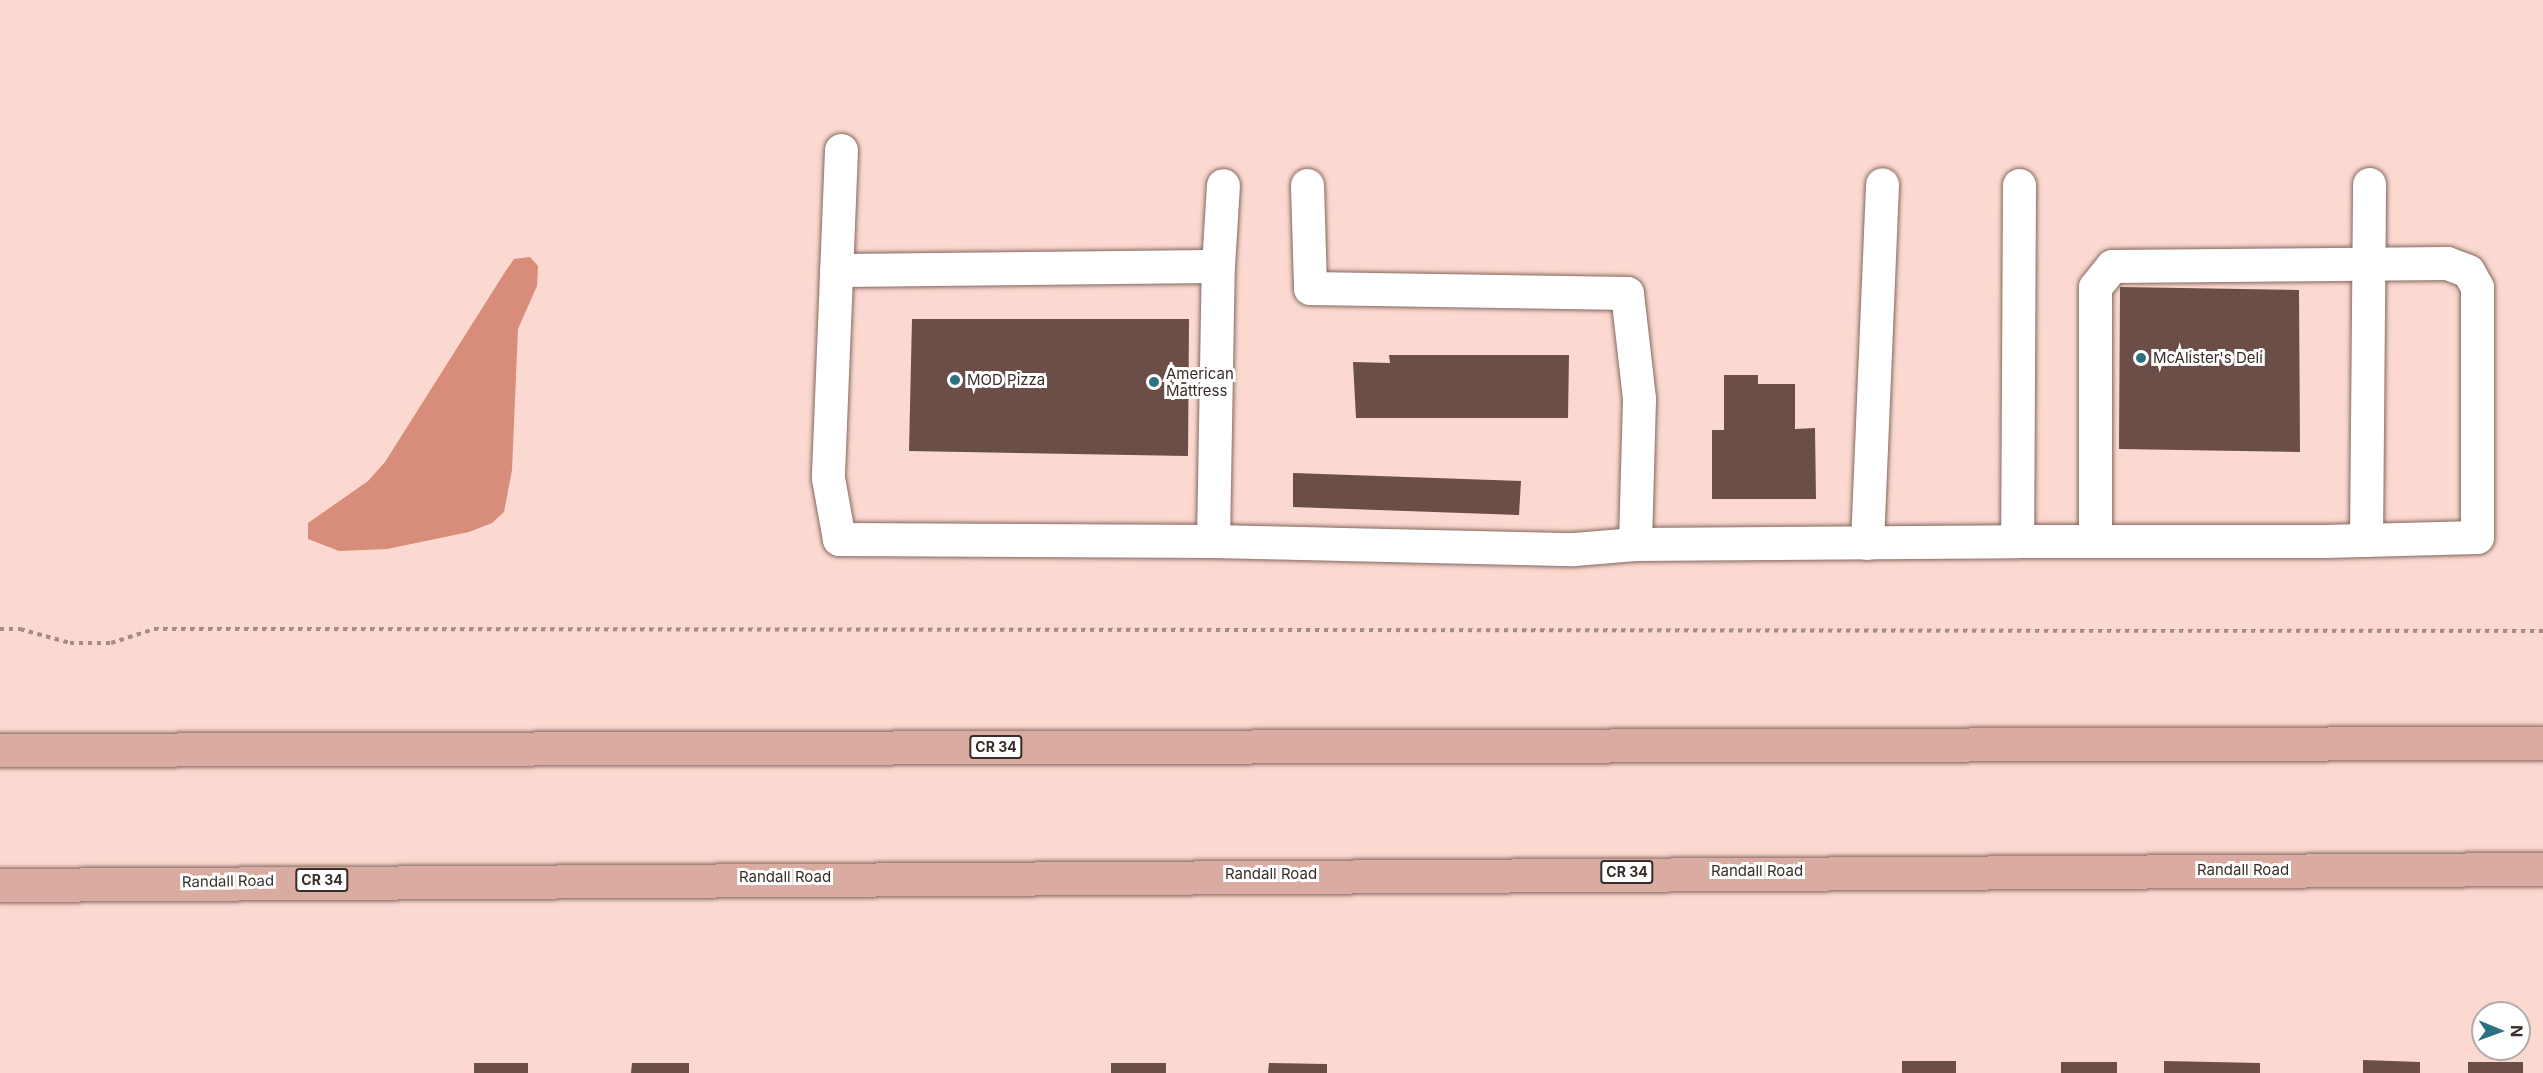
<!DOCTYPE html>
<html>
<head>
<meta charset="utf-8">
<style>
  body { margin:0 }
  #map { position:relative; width:2543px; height:1073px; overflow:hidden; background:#fbd9d0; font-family:Inter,sans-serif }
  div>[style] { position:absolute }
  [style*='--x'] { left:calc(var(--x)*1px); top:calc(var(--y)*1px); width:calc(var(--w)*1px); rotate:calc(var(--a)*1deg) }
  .water>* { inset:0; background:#d88d7a }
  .building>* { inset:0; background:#6a4e47 }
  .path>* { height:4px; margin-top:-2px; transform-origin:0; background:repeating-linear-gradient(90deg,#a58c86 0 4.5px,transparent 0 9px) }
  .roads { filter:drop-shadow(0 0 2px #84675f) drop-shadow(0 0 2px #84675f) }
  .minor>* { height:33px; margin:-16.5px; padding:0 16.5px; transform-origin:16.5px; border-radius:16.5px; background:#fff }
  .major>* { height:33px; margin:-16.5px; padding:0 16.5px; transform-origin:16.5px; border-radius:16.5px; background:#daaca1 }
  .dots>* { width:16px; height:16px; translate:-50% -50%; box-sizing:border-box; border:3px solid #fff; border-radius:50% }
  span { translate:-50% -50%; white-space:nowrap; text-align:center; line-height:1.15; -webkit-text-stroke:6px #fff; paint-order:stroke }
  .shield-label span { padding:2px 4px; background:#fff; border:2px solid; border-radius:4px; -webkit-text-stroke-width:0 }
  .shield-label { font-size:14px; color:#392c29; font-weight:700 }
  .poi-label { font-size:15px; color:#392c29 }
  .left { translate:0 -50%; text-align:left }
  .street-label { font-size:15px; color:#392c29 }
  .north { position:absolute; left:2471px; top:1001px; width:60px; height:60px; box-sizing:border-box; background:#fff; border:2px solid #b0aba9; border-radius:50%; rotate:91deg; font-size:16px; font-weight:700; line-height:24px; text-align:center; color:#392c29 }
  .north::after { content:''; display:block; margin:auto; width:21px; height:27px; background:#2c7180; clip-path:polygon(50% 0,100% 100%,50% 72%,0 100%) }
</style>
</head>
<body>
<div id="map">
  <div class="water">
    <div style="clip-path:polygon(530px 257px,538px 266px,537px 286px,518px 329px,512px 470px,504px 512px,492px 523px,469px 532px,387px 549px,339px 551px,308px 539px,308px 523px,368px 481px,385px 462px,505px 272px,514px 259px)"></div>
  </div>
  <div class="building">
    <div style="clip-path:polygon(2120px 287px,2299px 290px,2300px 452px,2119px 449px)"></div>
    <div style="clip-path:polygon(912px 319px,1189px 319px,1188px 456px,909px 451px)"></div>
    <div style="clip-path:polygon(1389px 355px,1569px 355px,1568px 418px,1356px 418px,1353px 362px,1390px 363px)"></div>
    <div style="clip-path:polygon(1724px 375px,1758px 375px,1758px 384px,1795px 384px,1795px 429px,1815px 428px,1816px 499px,1712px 499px,1712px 430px,1724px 430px)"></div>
    <div style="clip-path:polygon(1293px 473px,1521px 481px,1519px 515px,1293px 507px)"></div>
    <div style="clip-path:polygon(2363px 1060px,2420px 1062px,2420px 1073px,2363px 1073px)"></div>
    <div style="clip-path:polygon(1902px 1061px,1956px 1061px,1956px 1073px,1902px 1073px)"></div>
    <div style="clip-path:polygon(2164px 1061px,2260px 1063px,2260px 1073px,2164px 1073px)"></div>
    <div style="clip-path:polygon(2061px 1062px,2117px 1062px,2117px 1073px,2061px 1073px)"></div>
    <div style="clip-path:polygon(2468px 1062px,2523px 1062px,2523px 1073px,2468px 1073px)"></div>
    <div style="clip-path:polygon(474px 1063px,528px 1063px,528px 1073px,474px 1073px)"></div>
    <div style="clip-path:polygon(632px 1063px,689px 1063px,689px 1073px,631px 1073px)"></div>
    <div style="clip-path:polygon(1111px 1063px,1166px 1063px,1166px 1073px,1111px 1073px)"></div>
    <div style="clip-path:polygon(1269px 1063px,1327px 1064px,1327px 1073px,1268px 1073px)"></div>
  </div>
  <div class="path">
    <div style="--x:0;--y:629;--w:20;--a:0"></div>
    <div style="--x:20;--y:629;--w:52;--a:15.6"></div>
    <div style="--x:70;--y:643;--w:41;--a:0"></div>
    <div style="--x:111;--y:643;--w:45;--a:-18"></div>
    <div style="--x:154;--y:629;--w:2389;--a:0.05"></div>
  </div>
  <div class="roads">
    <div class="minor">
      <div style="--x:841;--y:150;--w:328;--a:92.3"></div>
      <div style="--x:828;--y:478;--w:62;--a:79.8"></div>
      <div style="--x:839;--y:539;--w:374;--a:0.3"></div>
      <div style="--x:1213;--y:541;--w:361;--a:1.3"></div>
      <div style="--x:1574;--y:549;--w:61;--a:-4.7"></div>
      <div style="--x:1635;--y:544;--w:382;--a:-0.4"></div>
      <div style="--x:1307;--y:185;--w:103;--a:88.3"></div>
      <div style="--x:1310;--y:288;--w:317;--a:0.9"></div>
      <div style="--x:1627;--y:293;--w:107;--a:83.5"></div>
      <div style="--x:1639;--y:399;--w:145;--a:91.6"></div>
      <div style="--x:2019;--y:185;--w:356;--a:90.3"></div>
      <div style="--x:2017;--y:541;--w:307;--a:0"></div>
      <div style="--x:2324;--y:541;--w:153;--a:-1.5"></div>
      <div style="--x:2477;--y:537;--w:250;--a:-90"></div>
      <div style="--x:2477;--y:287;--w:18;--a:-119"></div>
      <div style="--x:2468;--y:271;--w:22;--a:-159"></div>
      <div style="--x:2447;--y:263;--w:335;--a:179.5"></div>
      <div style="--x:2112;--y:266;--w:27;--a:129"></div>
      <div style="--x:2095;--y:287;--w:254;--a:90"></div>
      <div style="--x:836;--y:270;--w:382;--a:-0.6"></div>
      <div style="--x:1218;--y:266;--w:81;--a:-86.5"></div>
      <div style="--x:2366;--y:540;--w:356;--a:-89.5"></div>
      <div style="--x:1213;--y:541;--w:275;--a:-89"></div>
      <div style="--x:1867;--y:543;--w:359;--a:-87.6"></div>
    </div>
    <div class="major">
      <div style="--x:0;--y:750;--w:2543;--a:-0.16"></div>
      <div style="--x:0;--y:885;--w:2543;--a:-0.36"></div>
    </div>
  </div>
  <div class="dots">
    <div style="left:2141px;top:358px;background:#2c7180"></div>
    <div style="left:955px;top:380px;background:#2c7180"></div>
    <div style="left:1154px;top:382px;background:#2c7180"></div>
  </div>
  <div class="shield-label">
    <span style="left:996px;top:747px">CR 34</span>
    <span style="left:1627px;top:872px">CR 34</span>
    <span style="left:322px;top:880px">CR 34</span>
  </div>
  <div class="poi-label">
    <span class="left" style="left:2153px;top:358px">McAlister's Deli</span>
    <span class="left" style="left:1166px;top:382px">American<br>Mattress</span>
    <span class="left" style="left:967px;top:380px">MOD Pizza</span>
  </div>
  <div class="street-label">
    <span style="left:2243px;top:870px">Randall Road</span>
    <span style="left:1757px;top:871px">Randall Road</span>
    <span style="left:1271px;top:874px">Randall Road</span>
    <span style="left:785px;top:877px">Randall Road</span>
    <span style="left:228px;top:881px;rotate:-1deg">Randall Road</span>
  </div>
  <div class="north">N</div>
</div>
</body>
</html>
